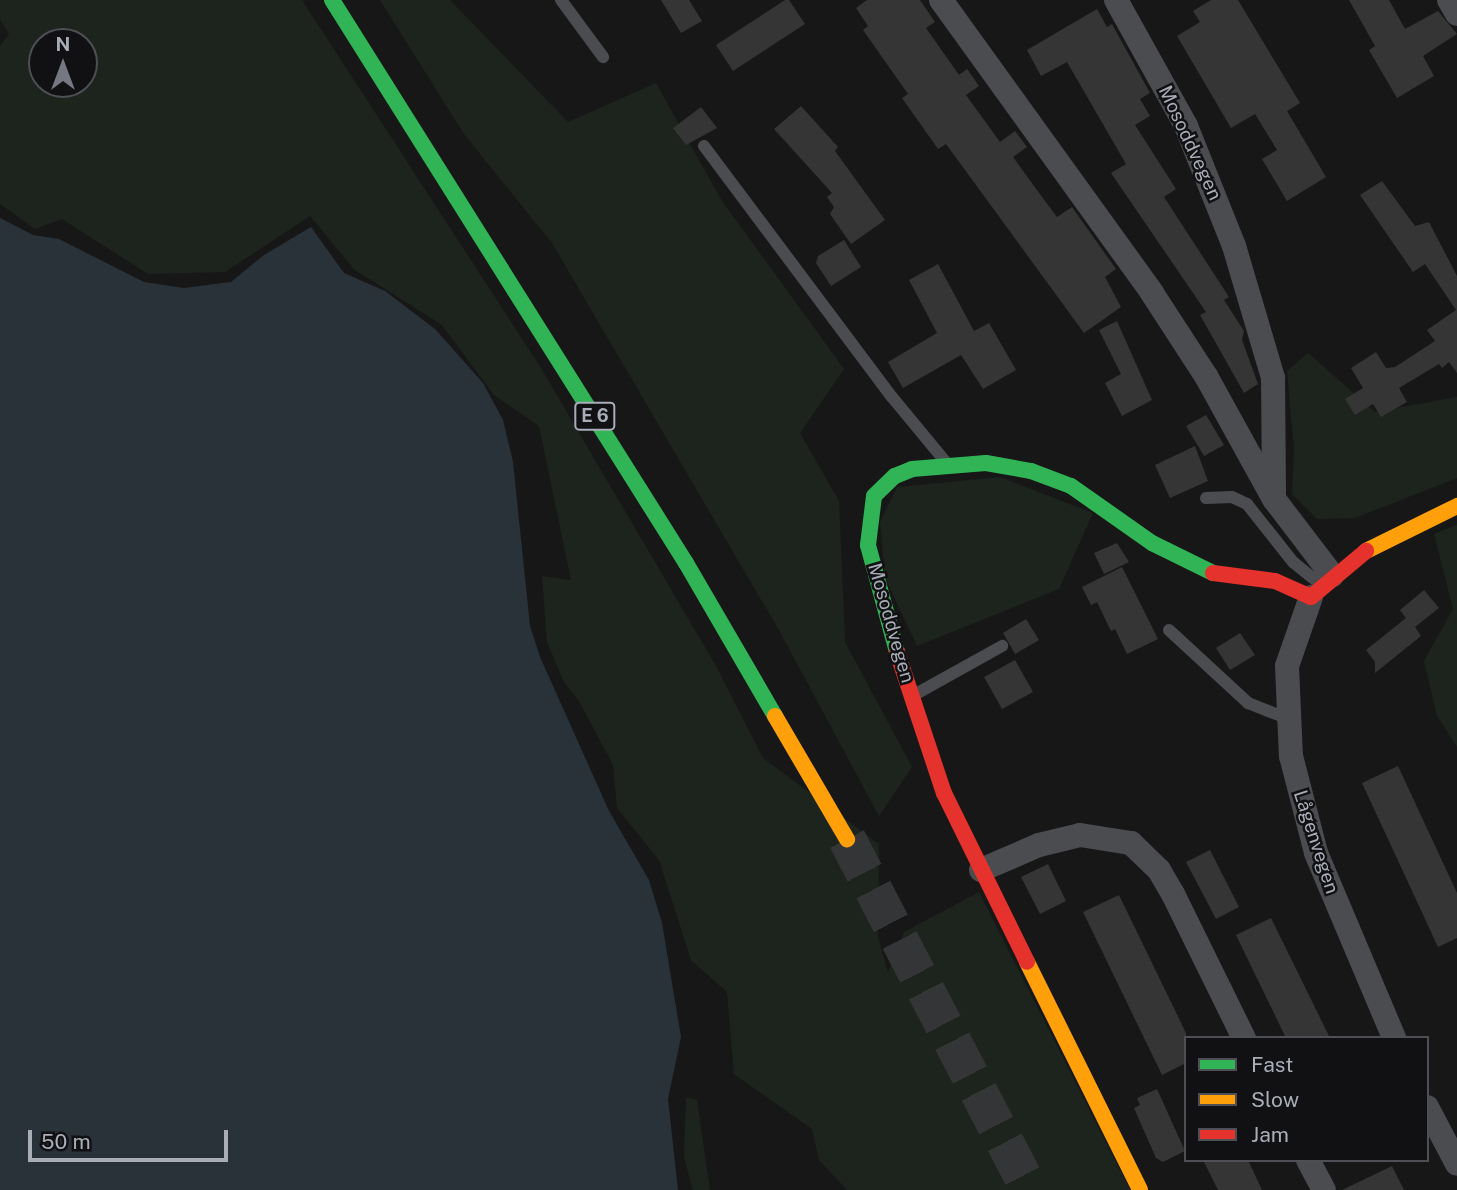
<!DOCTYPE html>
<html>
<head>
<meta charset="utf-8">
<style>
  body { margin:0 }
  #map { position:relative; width:1457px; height:1190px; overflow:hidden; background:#171717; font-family:"Public Sans",sans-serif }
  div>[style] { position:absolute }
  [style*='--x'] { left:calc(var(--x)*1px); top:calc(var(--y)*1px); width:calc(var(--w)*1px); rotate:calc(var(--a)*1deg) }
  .green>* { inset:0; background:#1d241e }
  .water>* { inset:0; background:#2a3239 }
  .building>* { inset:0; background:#353536 }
  .highway-tunnel>* { height:38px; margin-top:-19px; transform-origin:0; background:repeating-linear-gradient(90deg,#343537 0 38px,transparent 0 57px) }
  .lane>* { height:12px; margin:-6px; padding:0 6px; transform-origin:6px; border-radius:6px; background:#4b4c50 }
  .street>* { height:24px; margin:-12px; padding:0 12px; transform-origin:12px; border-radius:12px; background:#4b4c50 }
  .fast>* { height:16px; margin:-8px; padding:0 8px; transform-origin:8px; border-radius:8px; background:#30b455 }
  .slow>* { height:16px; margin:-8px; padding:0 8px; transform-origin:8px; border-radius:8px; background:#ff9f0a }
  .jam>* { height:16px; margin:-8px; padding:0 8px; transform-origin:8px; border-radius:8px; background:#e5322d }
  span { translate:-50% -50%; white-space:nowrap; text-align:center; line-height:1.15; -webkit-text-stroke:5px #111113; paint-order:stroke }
  .shield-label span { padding:2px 5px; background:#111113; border:2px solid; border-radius:5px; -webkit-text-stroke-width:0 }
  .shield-label { font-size:18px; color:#a8adb8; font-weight:700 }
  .street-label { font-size:19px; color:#a8adb8 }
  .legend { position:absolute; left:1184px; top:1036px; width:245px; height:126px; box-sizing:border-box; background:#111113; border:2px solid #4d4f55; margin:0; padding:9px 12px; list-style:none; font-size:21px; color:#a8adb8 }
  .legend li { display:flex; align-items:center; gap:14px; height:35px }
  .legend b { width:35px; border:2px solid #4d4f55 }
  .north { position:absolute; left:28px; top:28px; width:70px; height:70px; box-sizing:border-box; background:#111113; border:2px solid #4d4f55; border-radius:50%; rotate:0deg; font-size:19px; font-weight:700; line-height:28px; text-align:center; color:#a8adb8 }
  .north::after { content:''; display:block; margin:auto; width:24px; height:32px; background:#757880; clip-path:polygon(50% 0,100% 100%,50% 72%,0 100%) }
  .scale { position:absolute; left:28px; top:1130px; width:200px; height:32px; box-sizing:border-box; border:4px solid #a8adb8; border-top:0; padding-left:9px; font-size:21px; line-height:24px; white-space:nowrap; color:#a8adb8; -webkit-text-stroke:5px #111113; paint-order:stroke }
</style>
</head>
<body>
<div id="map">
  <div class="green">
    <div style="clip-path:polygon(evenodd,0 0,302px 0,541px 368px,716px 666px,763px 758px,879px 844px,878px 937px,888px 972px,904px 932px,979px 892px,1130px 1190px,847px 1190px,819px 1160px,812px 1129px,734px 1074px,727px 992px,691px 960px,659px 860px,617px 808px,613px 765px,579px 701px,564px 682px,547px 642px,542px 576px,571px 580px,539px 426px,494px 395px,442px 325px,355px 270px,310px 216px,225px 272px,148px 274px,62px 219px,35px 229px,0 204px,0 46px,9px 34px,0 20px,0 0,42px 42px,84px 42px,84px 84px,42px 84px,42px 42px)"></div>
    <div style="clip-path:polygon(380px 0,450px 0,568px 122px,656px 83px,722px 201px,844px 369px,800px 433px,839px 501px,845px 642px,912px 767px,879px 816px,780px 632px,552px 243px,464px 134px)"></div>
    <div style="clip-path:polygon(1308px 353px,1375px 412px,1457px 397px,1457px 478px,1355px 518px,1317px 519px,1292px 494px,1294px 449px,1287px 371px)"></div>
    <div style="clip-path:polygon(1000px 477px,1093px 513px,1059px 589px,917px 646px,885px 578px,880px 522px,897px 487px)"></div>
    <div style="clip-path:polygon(1457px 525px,1457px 747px,1437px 716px,1424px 661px,1453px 609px,1434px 534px)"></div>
    <div style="clip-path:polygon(686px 1097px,697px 1100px,710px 1190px,693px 1190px,684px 1158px)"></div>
  </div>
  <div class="water">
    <div style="clip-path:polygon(0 218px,33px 235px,59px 239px,144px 282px,184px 288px,231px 282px,264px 255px,311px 227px,344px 273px,385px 291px,435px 329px,483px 383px,503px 420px,513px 462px,530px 626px,540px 657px,609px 811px,649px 880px,662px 923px,681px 1037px,668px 1099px,678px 1190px,0 1190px)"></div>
  </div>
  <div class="building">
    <div style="clip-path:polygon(661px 0,689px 0,702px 21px,681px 33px)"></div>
    <div style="clip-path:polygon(785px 0,789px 0,805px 24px,733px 71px,716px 45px)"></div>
    <div style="clip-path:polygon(867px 0,920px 0,935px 22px,926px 28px,959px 75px,967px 69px,979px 86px,966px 95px,1000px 142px,1015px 131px,1027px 147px,1013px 157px,1045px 201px,1057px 217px,1072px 207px,1116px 269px,1105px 277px,1121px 307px,1084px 333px,946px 144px,938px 149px,902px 98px,908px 94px,863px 30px,868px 26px,856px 8px)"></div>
    <div style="clip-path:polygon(1211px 0,1238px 0,1300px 103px,1287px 111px,1326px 177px,1287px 201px,1262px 159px,1277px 150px,1255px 114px,1231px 128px,1177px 36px,1200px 22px,1193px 11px)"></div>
    <div style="clip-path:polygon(1349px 0,1389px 0,1405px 29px,1438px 11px,1457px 34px,1423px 56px,1434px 76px,1397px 98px,1369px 50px,1375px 46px)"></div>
    <div style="clip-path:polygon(1097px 9px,1107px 27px,1112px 24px,1150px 93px,1140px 99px,1150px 116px,1135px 125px,1176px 189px,1164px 197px,1229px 297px,1224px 300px,1244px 331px,1242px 340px,1258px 384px,1244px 393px,1200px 315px,1206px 312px,1111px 173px,1126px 164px,1067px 62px,1041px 76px,1027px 50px)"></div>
    <div style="clip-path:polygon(801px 106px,838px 147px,835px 151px,885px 220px,851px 244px,830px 214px,834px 207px,827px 197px,832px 193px,774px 129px)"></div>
    <div style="clip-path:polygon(701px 107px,717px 128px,686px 145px,673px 128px)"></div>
    <div style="clip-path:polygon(1382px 181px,1415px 226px,1429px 222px,1457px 276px,1457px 373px,1449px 362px,1442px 368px,1439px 364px,1399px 388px,1407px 402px,1381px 417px,1373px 404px,1355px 415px,1345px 399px,1363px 388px,1351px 368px,1376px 352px,1386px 368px,1395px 367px,1435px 341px,1427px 330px,1456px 310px,1425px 264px,1413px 272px,1360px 195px)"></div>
    <div style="clip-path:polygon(844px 240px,861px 267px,831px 286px,816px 263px,818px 256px)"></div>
    <div style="clip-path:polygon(938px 264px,974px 331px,989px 323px,1016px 370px,983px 389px,961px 355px,903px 388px,888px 362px,937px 333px,909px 280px)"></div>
    <div style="clip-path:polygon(1117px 321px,1152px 400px,1122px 416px,1105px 383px,1121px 374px,1099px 330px)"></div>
    <div style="clip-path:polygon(1206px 415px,1224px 445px,1204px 456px,1186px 426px)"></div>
    <div style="clip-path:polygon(1195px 446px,1208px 481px,1170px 498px,1155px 465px)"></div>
    <div style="clip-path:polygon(1117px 543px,1129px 562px,1104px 574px,1094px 553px)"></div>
    <div style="clip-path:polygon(1122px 567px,1158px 639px,1127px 654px,1115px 629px,1111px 631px,1097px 602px,1091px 605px,1082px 587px)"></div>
    <div style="clip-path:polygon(1424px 590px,1439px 608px,1415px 627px,1421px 636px,1375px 673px,1375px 662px,1366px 650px,1406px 618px,1400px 610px)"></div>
    <div style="clip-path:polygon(1026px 619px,1039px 640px,1015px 654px,1003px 633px)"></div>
    <div style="clip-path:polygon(1240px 633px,1255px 655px,1230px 670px,1216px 648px)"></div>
    <div style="clip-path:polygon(1015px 660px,1033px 692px,1002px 709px,984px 677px)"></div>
    <div style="clip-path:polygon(1398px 766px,1457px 893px,1457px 938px,1438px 947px,1362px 783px)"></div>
    <div style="clip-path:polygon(1210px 850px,1239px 907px,1216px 919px,1186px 862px)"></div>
    <div style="clip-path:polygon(1048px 864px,1066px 901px,1040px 914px,1021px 877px)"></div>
    <div style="clip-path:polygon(1119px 895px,1186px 1033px,1186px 1063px,1162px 1075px,1083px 912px)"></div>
    <div style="clip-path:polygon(1271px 918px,1330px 1038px,1286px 1038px,1236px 935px)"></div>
    <div style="clip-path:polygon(1157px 1089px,1185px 1151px,1163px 1162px,1156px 1158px,1134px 1108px,1140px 1105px,1137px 1098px)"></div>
    <div style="clip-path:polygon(1203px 1160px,1248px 1160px,1262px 1190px,1218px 1190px)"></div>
    <div style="clip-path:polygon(1392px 1166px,1404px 1190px,1342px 1190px)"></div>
  </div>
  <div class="highway-tunnel">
    <div style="--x:847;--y:839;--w:396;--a:62.5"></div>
  </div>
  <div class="lane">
    <div style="--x:561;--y:0;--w:71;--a:53.6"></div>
    <div style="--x:704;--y:146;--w:314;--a:53.2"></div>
    <div style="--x:892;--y:397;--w:83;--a:50.4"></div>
    <div style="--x:1206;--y:498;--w:26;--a:-2"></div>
    <div style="--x:1232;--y:497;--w:17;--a:25"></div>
    <div style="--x:1247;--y:504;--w:74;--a:51.6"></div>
    <div style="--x:1293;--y:562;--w:36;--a:39"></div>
    <div style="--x:1169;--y:630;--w:108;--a:42.7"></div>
    <div style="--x:1248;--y:703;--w:41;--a:21.5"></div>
    <div style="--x:914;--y:695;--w:101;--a:-29.1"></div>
  </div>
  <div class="street">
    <div style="--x:941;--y:0;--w:361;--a:54.2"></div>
    <div style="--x:1152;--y:293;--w:99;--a:57"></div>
    <div style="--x:1206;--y:376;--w:141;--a:61.1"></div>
    <div style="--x:1274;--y:499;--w:96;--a:52.7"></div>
    <div style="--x:1116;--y:0;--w:144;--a:60.9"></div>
    <div style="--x:1186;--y:126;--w:129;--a:68.2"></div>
    <div style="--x:1234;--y:246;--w:138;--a:73.5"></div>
    <div style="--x:1273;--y:378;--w:120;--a:89.5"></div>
    <div style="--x:1449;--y:0;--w:16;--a:60"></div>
    <div style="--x:1311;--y:597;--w:73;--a:109.2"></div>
    <div style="--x:1287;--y:666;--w:90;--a:87.5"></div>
    <div style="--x:1291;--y:756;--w:100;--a:75.5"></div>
    <div style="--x:1316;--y:853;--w:201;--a:67.1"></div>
    <div style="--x:981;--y:870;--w:63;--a:-23.3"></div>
    <div style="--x:1039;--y:845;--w:42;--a:-13.7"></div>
    <div style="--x:1080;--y:835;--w:52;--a:8.9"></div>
    <div style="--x:1131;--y:843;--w:39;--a:44"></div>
    <div style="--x:1159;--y:870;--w:28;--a:60"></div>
    <div style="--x:1173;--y:894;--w:161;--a:63.8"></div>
    <div style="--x:1427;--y:1107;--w:64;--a:62.2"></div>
    <div style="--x:1308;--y:1160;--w:34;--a:62"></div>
  </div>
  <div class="fast">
    <div style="--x:332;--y:0;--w:665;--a:57.84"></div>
    <div style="--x:686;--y:563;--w:177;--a:59.8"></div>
    <div style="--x:897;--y:652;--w:111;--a:-105.2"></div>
    <div style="--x:868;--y:545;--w:49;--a:-83"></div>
    <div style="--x:874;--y:496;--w:29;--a:-44"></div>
    <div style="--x:895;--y:476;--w:18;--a:-22"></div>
    <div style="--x:912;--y:469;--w:74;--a:-4.6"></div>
    <div style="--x:986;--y:463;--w:46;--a:10.1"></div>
    <div style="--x:1031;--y:471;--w:43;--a:20.6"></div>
    <div style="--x:1071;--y:486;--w:99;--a:35.1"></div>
    <div style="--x:1152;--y:543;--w:68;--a:26.2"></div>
  </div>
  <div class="slow">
    <div style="--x:1366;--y:551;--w:102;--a:-26.3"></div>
    <div style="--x:775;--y:716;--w:143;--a:59.7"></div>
    <div style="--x:1027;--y:962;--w:254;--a:63.6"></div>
  </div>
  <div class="jam">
    <div style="--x:1213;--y:573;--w:63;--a:7.4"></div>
    <div style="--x:1275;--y:581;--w:39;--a:24"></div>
    <div style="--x:1311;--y:597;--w:72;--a:-39.9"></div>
    <div style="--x:897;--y:652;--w:149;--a:71.6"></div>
    <div style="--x:944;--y:793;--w:188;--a:63.8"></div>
  </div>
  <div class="shield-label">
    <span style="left:595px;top:416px">E 6</span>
  </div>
  <div class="street-label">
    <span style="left:1190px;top:143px;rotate:65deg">Mosoddvegen</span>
    <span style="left:891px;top:623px;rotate:74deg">Mosoddvegen</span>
    <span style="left:1316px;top:842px;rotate:72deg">Lågenvegen</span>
  </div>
  <ul class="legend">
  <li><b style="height:9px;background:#30b455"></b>Fast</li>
  <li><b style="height:9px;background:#ff9f0a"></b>Slow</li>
  <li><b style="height:9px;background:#e5322d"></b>Jam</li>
  </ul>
  <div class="north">N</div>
  <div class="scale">50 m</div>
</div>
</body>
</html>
